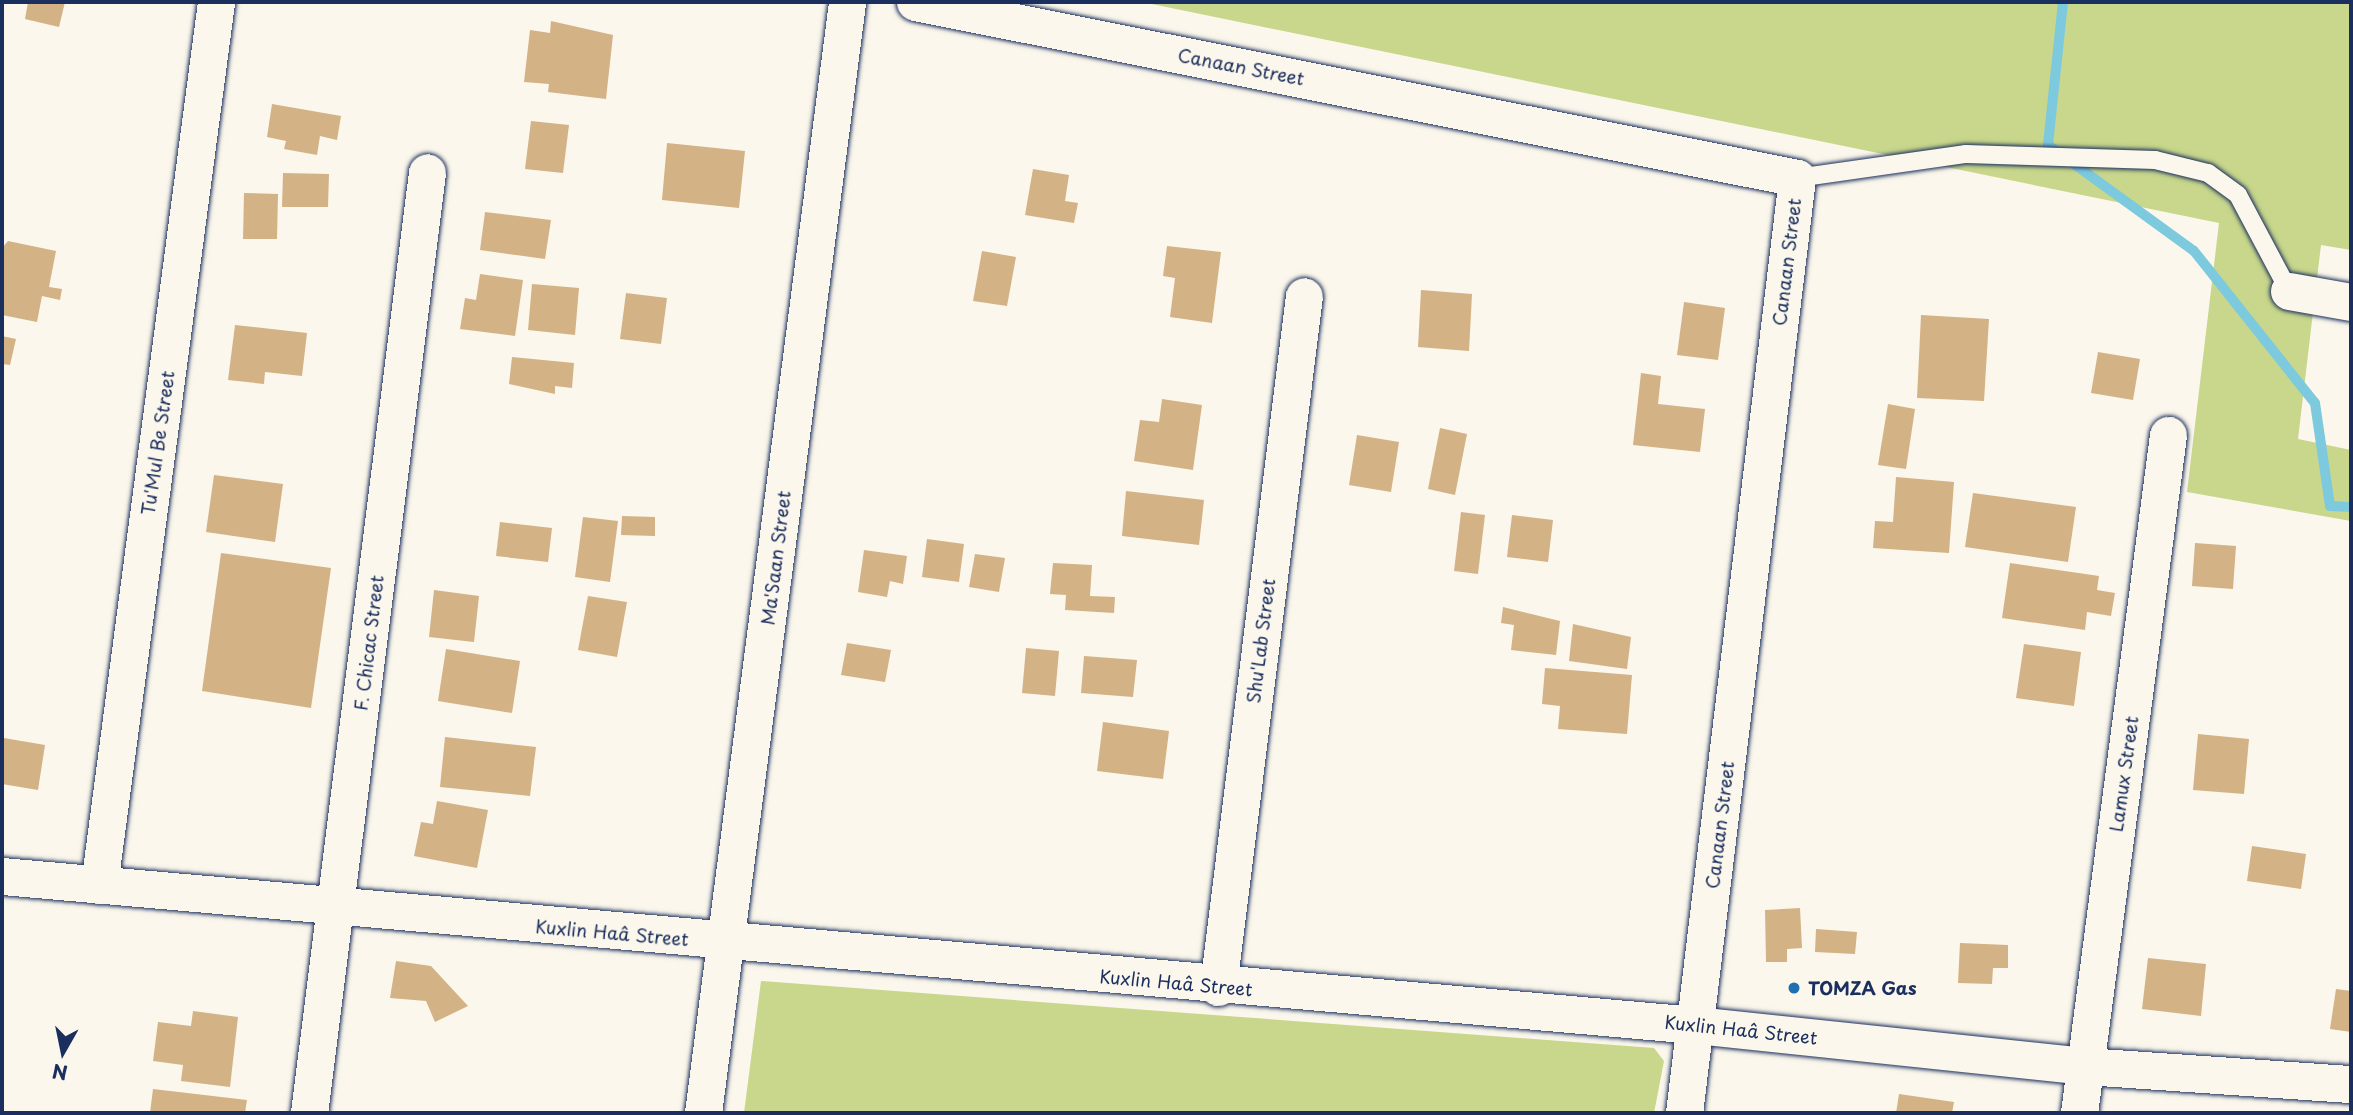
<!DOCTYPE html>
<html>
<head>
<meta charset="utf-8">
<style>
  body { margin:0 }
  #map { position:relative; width:2353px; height:1115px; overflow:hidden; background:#fbf7ec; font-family:"Playpen Sans",sans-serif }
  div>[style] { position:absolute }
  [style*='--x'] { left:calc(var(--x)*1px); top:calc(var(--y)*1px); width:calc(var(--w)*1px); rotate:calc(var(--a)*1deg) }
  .green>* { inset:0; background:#c8d78b }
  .stream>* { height:10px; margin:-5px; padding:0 5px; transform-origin:5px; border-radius:5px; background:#7dc9dd }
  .building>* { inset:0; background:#d3b286 }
  .roads { filter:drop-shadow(0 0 2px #1b2f5e) drop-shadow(0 0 2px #1b2f5e) }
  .lane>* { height:18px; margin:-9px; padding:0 9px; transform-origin:9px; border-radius:9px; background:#fbf7ec }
  .street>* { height:37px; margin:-18.5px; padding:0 18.5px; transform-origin:18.5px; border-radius:18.5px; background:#fbf7ec }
  .dots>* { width:19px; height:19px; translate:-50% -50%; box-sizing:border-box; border:4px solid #fbf7ec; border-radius:50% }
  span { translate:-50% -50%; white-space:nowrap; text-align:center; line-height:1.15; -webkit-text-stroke:6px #fbf7ec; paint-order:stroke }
  .street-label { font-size:18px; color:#1b2f5e }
  .poi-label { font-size:18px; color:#1b2f5e; font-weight:700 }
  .left { translate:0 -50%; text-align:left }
  .frame { position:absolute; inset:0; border:4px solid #1b2f5e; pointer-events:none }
  .north { position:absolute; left:28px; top:1017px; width:70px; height:70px; -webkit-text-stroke:5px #fbf7ec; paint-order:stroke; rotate:189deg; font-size:19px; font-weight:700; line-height:28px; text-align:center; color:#1b2f5e }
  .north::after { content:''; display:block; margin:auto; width:24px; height:32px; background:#1b2f5e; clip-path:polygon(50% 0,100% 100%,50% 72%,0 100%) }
</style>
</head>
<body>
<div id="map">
  <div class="green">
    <div style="clip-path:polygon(1142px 2px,2351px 2px,2351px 250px,2321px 245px,2298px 439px,2351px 450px,2351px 521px,2187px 492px,2219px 223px)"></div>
    <div style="clip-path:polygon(761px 981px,1654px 1048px,1664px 1061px,1654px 1113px,744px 1113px)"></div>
  </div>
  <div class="stream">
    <div style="--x:2063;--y:2;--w:144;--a:96"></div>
    <div style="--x:2048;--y:145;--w:180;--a:36"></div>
    <div style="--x:2194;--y:251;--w:194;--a:51.5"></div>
    <div style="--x:2315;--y:403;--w:104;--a:81.7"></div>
    <div style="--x:2330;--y:506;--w:21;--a:3"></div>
  </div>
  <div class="building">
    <div style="clip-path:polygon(28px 2px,65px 2px,59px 27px,25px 19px)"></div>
    <div style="clip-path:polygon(551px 21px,613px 35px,606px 99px,548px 92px,549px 84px,524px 82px,530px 30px,550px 33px)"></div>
    <div style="clip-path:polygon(272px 104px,341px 116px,337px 140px,320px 136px,317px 155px,284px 149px,286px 141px,267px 137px)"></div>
    <div style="clip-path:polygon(531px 121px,569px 125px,563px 173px,525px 169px)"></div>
    <div style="clip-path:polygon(667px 143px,745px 151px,739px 208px,662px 200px)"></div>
    <div style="clip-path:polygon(1033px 169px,1069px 175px,1065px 201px,1078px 203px,1074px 223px,1025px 215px)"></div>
    <div style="clip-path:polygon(283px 173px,329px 174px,328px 207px,282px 207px)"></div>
    <div style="clip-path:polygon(244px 193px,278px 194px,277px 239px,243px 239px)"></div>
    <div style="clip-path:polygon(485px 212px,551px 220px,545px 259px,480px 250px)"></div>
    <div style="clip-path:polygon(8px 241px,56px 251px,49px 287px,62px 289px,60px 300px,42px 296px,37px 322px,2px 315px,2px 248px)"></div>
    <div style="clip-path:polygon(1167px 246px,1221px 252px,1212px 323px,1170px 317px,1175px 278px,1163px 276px)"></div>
    <div style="clip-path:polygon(982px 251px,1016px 257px,1007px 306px,973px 301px)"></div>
    <div style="clip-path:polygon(480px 274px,523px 280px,515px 336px,460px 329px,465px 298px,476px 300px)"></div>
    <div style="clip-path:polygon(532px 284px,579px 288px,575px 335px,528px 330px)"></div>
    <div style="clip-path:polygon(1421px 290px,1472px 294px,1469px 351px,1418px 347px)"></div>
    <div style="clip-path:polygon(626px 293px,667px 298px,661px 344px,620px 339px)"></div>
    <div style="clip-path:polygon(1684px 302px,1725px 308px,1718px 360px,1677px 355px)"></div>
    <div style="clip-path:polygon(1921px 315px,1989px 319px,1984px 401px,1917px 398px)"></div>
    <div style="clip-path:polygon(235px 325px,307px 333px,302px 376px,265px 372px,264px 384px,228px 380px)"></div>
    <div style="clip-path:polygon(2px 336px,16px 339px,10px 365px,2px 364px)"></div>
    <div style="clip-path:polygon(2098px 352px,2140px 359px,2133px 400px,2091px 393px)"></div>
    <div style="clip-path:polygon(512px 357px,574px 363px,572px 388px,555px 386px,555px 394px,509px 384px)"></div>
    <div style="clip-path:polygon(1641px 373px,1661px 376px,1658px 404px,1705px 409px,1700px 452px,1633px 445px)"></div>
    <div style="clip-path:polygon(1162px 399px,1202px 405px,1193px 470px,1134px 461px,1140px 420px,1159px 422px)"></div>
    <div style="clip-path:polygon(1888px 404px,1915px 409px,1906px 469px,1878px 465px)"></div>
    <div style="clip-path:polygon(1440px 428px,1467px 434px,1455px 495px,1428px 489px)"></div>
    <div style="clip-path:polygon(1357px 435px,1399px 442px,1391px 492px,1349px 485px)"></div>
    <div style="clip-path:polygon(214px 475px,283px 484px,275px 542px,206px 532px)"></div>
    <div style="clip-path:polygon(1896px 477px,1954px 482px,1949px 553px,1873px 548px,1875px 521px,1893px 522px)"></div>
    <div style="clip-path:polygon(1126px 491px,1204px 500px,1199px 545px,1122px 536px)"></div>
    <div style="clip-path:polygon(1973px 493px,2076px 507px,2068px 562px,1965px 547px)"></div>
    <div style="clip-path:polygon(1461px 512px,1485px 515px,1478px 574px,1454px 571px)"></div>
    <div style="clip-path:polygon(1512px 515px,1553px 520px,1548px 562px,1507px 557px)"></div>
    <div style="clip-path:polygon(622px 516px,655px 517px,655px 536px,621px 535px)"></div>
    <div style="clip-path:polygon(583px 517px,618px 521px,610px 582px,575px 577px)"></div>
    <div style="clip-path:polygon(500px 522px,552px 528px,548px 562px,496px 556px)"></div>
    <div style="clip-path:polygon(927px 539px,964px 544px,959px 582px,922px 577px)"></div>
    <div style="clip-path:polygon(2195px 543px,2236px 546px,2233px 589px,2192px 586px)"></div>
    <div style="clip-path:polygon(864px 550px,907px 556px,903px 584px,890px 581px,887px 597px,858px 592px)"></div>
    <div style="clip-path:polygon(221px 553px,331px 568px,311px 708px,202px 691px)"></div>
    <div style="clip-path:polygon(975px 554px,1005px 558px,999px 592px,969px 587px)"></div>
    <div style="clip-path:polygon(1053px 563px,1092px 565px,1090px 596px,1115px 597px,1114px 613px,1065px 610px,1066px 595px,1050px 594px)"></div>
    <div style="clip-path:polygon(2010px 563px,2099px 576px,2097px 590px,2115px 593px,2111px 616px,2087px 612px,2085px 630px,2002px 618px)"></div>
    <div style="clip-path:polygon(434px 590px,479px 596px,474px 642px,429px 637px)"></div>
    <div style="clip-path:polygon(588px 596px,627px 602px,617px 657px,578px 650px)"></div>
    <div style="clip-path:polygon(1503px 607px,1560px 621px,1556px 655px,1511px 650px,1514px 625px,1501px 623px)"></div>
    <div style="clip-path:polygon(1573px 624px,1631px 637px,1627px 669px,1569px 661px)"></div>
    <div style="clip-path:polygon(847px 643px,891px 650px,885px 682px,841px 675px)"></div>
    <div style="clip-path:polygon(2024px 644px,2081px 652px,2074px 706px,2016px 698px)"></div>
    <div style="clip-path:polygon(1026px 648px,1059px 651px,1055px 696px,1022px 693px)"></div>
    <div style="clip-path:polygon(446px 649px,520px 661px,512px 713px,438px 701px)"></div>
    <div style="clip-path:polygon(1084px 656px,1137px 660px,1133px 697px,1081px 693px)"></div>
    <div style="clip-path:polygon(1545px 668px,1632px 675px,1627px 734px,1558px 729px,1560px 706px,1542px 704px)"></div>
    <div style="clip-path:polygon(1103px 722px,1169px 731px,1163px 779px,1097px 771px)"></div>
    <div style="clip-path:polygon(2198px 734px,2249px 739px,2244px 794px,2193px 790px)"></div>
    <div style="clip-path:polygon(445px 737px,536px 747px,530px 796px,440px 787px)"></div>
    <div style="clip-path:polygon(4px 738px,45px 745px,38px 790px,2px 784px)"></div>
    <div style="clip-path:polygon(437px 801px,488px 810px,477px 868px,414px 856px,421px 822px,433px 824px)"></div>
    <div style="clip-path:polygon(2252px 846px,2306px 854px,2301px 889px,2247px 881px)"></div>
    <div style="clip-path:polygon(1800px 908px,1802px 948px,1787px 949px,1787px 962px,1766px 962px,1765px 910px)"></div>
    <div style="clip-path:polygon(1816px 929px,1857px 932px,1855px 954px,1815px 952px)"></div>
    <div style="clip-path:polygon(1960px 943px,2008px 945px,2008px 968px,1993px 968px,1992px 984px,1958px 983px)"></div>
    <div style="clip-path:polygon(2148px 958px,2206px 964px,2201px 1016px,2142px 1009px)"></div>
    <div style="clip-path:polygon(396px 961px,431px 966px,468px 1006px,435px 1022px,426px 1001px,390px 998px)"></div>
    <div style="clip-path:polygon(2336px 989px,2351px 991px,2351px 1032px,2330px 1029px)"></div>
    <div style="clip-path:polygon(193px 1011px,238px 1017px,230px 1087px,181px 1081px,183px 1065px,153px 1061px,158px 1022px,191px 1026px)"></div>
    <div style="clip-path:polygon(153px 1089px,247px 1100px,245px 1113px,150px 1113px)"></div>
    <div style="clip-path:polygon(1899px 1094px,1954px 1102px,1952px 1113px,1896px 1113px)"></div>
  </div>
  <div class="roads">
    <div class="lane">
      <div style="--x:1797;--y:178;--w:171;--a:-8.1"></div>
      <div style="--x:1966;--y:154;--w:189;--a:1.8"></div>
      <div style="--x:2155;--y:160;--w:55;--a:13.8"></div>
      <div style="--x:2208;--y:173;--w:37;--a:36"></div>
      <div style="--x:2238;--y:195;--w:109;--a:62"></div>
    </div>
    <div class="street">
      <div style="--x:915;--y:2;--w:899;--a:11.28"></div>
      <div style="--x:1797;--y:178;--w:942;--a:96.89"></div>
      <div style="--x:2289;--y:291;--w:63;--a:10.1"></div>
      <div style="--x:2;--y:876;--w:1701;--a:5.03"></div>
      <div style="--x:1696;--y:1025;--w:391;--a:6"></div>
      <div style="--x:2085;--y:1066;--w:267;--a:3.9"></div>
      <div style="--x:99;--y:885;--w:891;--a:-82.45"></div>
      <div style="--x:1218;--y:987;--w:696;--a:-82.91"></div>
      <div style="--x:309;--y:1113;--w:948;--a:-82.85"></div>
      <div style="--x:703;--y:1113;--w:1120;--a:-82.61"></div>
      <div style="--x:2079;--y:1113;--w:684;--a:-82.52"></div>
    </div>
  </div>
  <div class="dots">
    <div style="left:1794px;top:988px;background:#1f6fb2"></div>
  </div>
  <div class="street-label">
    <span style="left:1241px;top:67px;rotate:11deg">Canaan Street</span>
    <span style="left:1787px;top:262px;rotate:-83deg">Canaan Street</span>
    <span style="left:158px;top:443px;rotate:-82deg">Tu'Mul Be Street</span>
    <span style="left:776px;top:558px;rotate:-83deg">Ma'Saan Street</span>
    <span style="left:1261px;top:641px;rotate:-83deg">Shu'Lab Street</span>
    <span style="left:369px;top:643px;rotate:-83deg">F. Chicac Street</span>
    <span style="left:2124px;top:774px;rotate:-82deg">Lamux Street</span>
    <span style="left:1720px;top:825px;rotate:-83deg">Canaan Street</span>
    <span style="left:612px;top:933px;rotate:5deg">Kuxlin Haâ Street</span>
    <span style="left:1176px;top:983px;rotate:5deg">Kuxlin Haâ Street</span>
    <span style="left:1741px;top:1030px;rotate:6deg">Kuxlin Haâ Street</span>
  </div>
  <div class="poi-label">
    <span class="left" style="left:1808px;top:988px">TOMZA Gas</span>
  </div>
  <div class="frame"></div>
  <div class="north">N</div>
</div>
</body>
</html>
